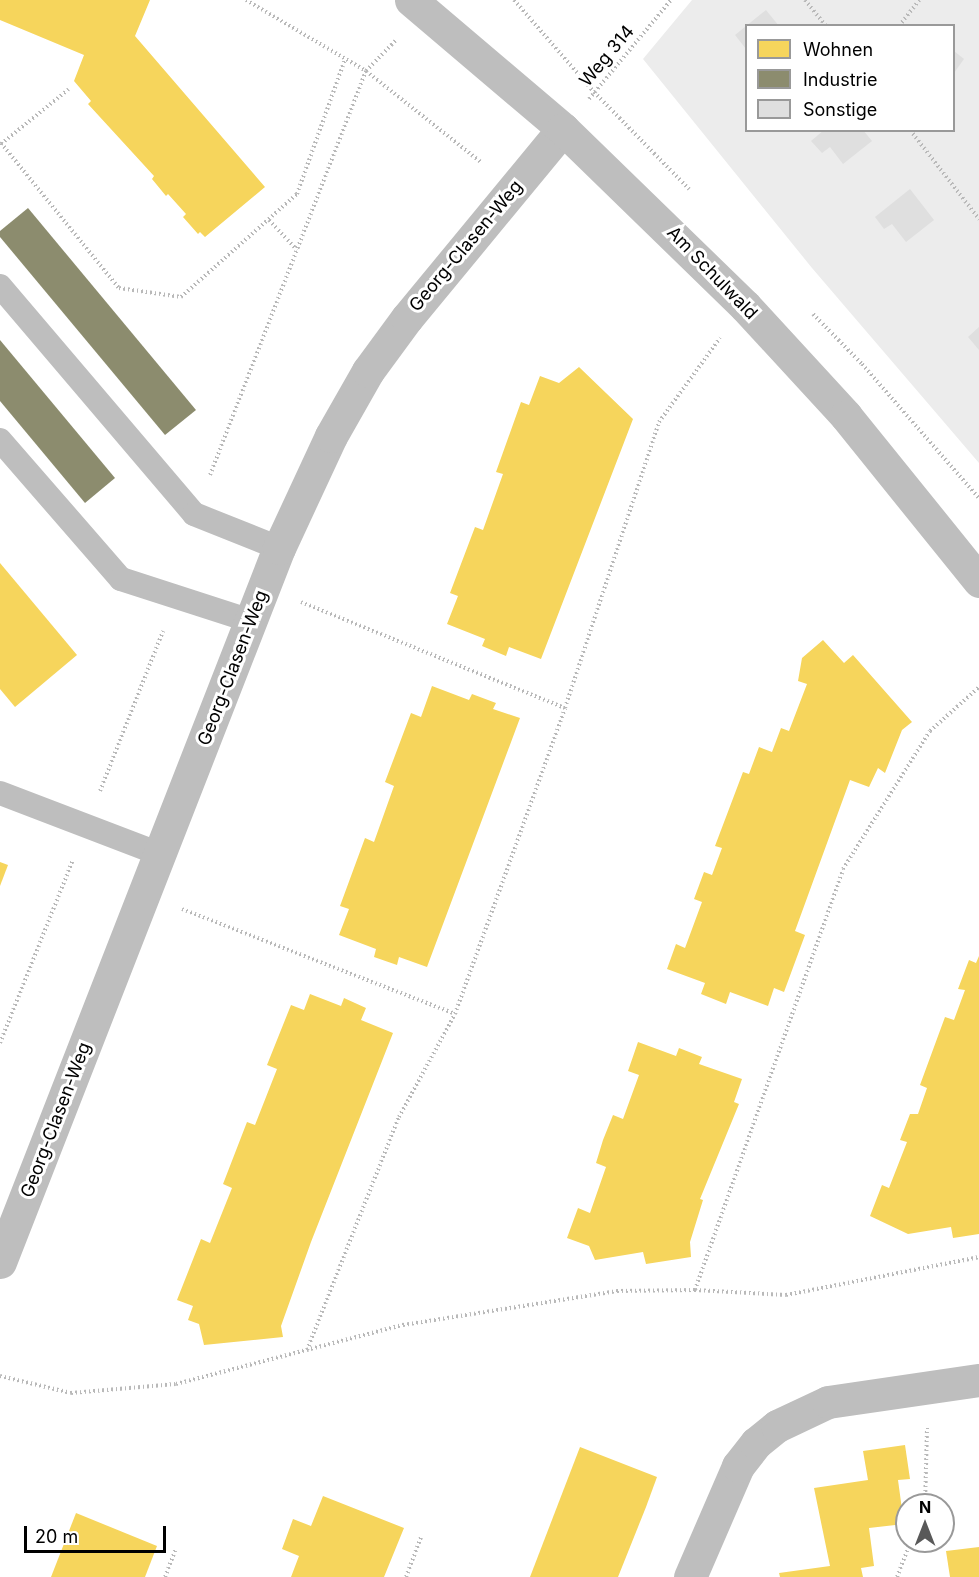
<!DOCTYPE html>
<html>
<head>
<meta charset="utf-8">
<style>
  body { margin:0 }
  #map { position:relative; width:979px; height:1577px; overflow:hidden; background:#fff; font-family:Inter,sans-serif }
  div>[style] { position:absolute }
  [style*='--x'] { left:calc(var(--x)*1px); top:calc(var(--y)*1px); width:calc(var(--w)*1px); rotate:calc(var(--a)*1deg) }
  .green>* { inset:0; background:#ececec }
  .homes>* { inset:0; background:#f6d55c }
  .industry>* { inset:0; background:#8c8c6e }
  .building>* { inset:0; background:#dfdfdf }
  .path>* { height:4px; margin-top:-2px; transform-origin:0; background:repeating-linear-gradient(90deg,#b9b9b9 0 1.5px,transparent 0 4.5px) }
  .service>* { height:24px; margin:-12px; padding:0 12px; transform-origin:12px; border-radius:12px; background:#bebebe }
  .minor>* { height:33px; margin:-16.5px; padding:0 16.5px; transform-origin:16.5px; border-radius:16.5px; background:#bebebe }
  .tertiary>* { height:33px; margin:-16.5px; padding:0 16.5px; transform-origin:16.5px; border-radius:16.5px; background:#bebebe }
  span { translate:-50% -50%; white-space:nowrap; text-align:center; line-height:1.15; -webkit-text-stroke:6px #fff; paint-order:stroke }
  .street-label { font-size:18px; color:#000 }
  .legend { position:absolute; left:745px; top:24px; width:210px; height:108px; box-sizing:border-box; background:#fff; border:2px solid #999; margin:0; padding:8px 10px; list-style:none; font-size:18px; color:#000 }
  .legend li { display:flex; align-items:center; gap:12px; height:30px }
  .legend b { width:30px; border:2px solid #999 }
  .north { position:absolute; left:895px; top:1493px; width:60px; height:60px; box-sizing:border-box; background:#fff; border:2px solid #999; border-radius:50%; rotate:0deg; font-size:16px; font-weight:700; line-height:24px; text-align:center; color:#000 }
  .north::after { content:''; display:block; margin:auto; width:21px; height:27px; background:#595959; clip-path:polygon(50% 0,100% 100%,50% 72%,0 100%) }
  .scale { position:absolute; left:24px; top:1526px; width:142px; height:27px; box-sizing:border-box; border:3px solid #000; border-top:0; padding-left:8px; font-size:18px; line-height:21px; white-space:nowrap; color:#000; -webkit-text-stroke:4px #fff; paint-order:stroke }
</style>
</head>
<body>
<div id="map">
  <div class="green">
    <div style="clip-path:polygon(evenodd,692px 0,979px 0,979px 463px,812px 268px,643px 59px,692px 0,746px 26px,954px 26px,954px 130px,746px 130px,746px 26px)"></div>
  </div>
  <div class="homes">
    <div style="clip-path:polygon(0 0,150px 0,135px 36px,265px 187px,205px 237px,200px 232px,198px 234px,183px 217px,186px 214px,168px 194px,166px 196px,152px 179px,154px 176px,88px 104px,91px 101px,74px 81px,84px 55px,0 20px)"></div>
    <div style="clip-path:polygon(579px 367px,633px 419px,541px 659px,509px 647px,506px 656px,482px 646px,485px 639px,447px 624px,458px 596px,450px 593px,475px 527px,483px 530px,503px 474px,496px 472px,521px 402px,529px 405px,540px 376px,559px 383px)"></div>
    <div style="clip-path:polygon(0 563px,77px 655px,15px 707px,0 689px)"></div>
    <div style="clip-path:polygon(823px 640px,844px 663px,853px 655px,912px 722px,902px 730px,885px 773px,878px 768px,869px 787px,850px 780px,795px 931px,805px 935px,784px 992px,774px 988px,768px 1006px,730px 992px,726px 1004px,701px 994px,705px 983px,667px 969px,676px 944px,685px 948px,702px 902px,694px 899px,704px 872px,712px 875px,722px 848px,715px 846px,743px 772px,749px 774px,759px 747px,772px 752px,781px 728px,789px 731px,807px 684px,798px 681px,802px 658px)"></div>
    <div style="clip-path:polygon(432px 686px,469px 700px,472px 694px,496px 703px,493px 709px,520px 718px,427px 967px,399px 957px,397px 965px,374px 957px,376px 949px,339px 935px,349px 909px,340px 906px,365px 838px,374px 842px,394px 786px,385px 782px,411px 713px,421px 717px)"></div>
    <div style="clip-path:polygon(0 862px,8px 865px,0 886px)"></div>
    <div style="clip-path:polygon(979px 956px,979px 1234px,953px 1238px,951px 1227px,908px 1234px,870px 1216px,882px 1185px,889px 1188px,907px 1142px,900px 1140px,910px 1114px,918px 1114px,927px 1088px,920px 1085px,945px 1017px,954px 1020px,965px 990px,958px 989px,969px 960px,976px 963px)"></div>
    <div style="clip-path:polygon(310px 994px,341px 1006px,344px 998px,366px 1008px,361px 1020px,393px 1033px,311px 1242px,281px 1326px,283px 1337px,204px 1345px,199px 1324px,188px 1320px,193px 1306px,177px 1300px,201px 1239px,210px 1243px,232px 1188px,223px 1184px,247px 1122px,255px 1125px,277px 1069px,267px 1065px,291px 1005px,304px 1010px)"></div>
    <div style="clip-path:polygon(638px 1042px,676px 1056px,679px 1048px,702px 1057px,699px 1064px,742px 1079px,734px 1102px,739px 1104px,700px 1199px,703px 1200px,690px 1242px,691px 1257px,646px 1264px,643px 1252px,595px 1260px,589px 1246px,567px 1238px,578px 1208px,590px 1213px,606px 1167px,596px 1163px,603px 1140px,613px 1115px,623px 1119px,639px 1075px,628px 1071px)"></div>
    <div style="clip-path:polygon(905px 1445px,910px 1479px,898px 1480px,904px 1524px,869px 1528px,874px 1566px,861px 1568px,863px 1577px,780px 1577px,779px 1573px,830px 1566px,814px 1488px,868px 1480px,863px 1451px)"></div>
    <div style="clip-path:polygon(580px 1447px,657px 1477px,646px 1507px,618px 1577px,530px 1577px)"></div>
    <div style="clip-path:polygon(323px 1496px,404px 1528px,384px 1577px,291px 1577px,299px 1556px,282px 1549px,293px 1519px,311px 1526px)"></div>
    <div style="clip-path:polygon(76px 1513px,157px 1546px,145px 1577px,51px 1577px)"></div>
    <div style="clip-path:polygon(979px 1547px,979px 1577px,950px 1577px,946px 1551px)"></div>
  </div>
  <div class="industry">
    <div style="clip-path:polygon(28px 208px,196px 410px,165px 435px,0 237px,0 231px)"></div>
    <div style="clip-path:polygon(0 340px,115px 478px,85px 503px,0 401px)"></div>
  </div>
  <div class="building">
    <div style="clip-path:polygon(766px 10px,779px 26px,746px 26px,746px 49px,735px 35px)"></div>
    <div style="clip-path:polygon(954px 51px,964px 59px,954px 73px)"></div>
    <div style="clip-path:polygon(824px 130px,863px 130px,872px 141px,843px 164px,830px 147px,822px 153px,811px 141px)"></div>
    <div style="clip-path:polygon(910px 189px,934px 220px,906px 242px,892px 224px,884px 229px,875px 217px)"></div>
    <div style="clip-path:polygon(979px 327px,979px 350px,968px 337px)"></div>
  </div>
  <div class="path">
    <div style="--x:246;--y:0;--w:139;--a:30.6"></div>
    <div style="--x:366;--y:71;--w:147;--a:38.4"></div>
    <div style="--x:514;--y:0;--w:122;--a:49"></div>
    <div style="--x:594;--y:92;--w:136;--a:45.6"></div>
    <div style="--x:805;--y:0;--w:33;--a:51"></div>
    <div style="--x:899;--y:26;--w:33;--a:-52"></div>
    <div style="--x:589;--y:99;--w:129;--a:-50.4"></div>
    <div style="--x:910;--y:130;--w:113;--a:52.2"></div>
    <div style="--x:1;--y:143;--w:187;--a:50.9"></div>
    <div style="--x:119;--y:288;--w:63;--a:8.3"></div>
    <div style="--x:181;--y:297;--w:155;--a:-41.6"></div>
    <div style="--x:297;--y:194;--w:143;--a:-70.4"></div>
    <div style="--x:1;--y:144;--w:87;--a:-39"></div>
    <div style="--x:269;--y:220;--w:41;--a:47"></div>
    <div style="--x:813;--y:314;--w:70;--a:45.6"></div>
    <div style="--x:862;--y:364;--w:178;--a:48.9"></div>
    <div style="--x:210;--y:475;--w:433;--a:-68.9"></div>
    <div style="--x:366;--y:71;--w:43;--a:-45.9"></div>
    <div style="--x:301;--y:602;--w:284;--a:21.9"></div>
    <div style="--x:100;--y:791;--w:172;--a:-68.5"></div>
    <div style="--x:182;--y:909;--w:292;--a:21"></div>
    <div style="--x:0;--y:1043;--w:197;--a:-68.3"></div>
    <div style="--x:695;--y:1290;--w:446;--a:-70.6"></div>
    <div style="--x:843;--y:869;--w:163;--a:-57.8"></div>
    <div style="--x:930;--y:731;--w:66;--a:-41.9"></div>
    <div style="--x:307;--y:1350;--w:251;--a:-68.5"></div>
    <div style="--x:399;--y:1117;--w:117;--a:-61.5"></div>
    <div style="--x:455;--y:1014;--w:325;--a:-70.2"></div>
    <div style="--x:565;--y:708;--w:301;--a:-71.8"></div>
    <div style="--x:659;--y:422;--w:104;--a:-54"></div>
    <div style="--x:0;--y:1376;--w:73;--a:13.5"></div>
    <div style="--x:71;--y:1393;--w:105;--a:-4.9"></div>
    <div style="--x:176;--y:1384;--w:235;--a:-14.6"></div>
    <div style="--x:403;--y:1325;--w:217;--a:-9"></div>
    <div style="--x:617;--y:1291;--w:78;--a:-0.7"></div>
    <div style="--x:695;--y:1290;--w:91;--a:3.1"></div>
    <div style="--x:786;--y:1295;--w:197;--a:-11.1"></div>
    <div style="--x:925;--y:1505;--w:77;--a:-88.5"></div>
    <div style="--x:165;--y:1577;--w:31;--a:-69"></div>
    <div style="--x:406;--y:1577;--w:43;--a:-69.4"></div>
    <div style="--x:897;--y:1577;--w:39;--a:-69"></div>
  </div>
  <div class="service">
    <div style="--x:0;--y:286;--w:299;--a:49.6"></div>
    <div style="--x:194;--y:514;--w:92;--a:21.8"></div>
    <div style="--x:0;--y:440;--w:184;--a:49"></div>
    <div style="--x:121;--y:579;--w:137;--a:17.9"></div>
    <div style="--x:0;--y:793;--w:171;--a:20.9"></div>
  </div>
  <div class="minor">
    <div style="--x:0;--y:1262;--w:767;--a:-68.66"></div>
    <div style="--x:279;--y:548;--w:123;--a:-65.1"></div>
    <div style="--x:331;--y:436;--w:75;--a:-60.4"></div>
    <div style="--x:368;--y:371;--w:66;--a:-53.7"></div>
    <div style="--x:407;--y:318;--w:245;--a:-50.5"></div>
    <div style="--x:690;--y:1577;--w:121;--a:-66.6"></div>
    <div style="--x:738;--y:1466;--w:29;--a:-52"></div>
    <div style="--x:756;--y:1443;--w:27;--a:-39"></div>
    <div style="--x:777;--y:1426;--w:56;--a:-25.2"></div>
    <div style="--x:828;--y:1402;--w:153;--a:-8.3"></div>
  </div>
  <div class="tertiary">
    <div style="--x:411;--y:0;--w:199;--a:40.3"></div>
    <div style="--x:563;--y:129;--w:254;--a:44.2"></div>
    <div style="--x:745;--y:306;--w:149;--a:47.4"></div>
    <div style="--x:846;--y:416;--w:212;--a:51.1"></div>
  </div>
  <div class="street-label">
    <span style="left:607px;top:56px;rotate:-50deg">Weg 314</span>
    <span style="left:466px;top:246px;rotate:-50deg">Georg-Clasen-Weg</span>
    <span style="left:712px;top:273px;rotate:46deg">Am Schulwald</span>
    <span style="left:233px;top:668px;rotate:-69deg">Georg-Clasen-Weg</span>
    <span style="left:56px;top:1120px;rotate:-69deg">Georg-Clasen-Weg</span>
  </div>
  <ul class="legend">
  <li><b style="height:16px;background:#f6d55c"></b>Wohnen</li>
  <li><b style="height:16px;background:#8c8c6e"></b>Industrie</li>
  <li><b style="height:16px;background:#dfdfdf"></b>Sonstige</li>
  </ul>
  <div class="north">N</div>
  <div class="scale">20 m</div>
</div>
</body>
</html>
